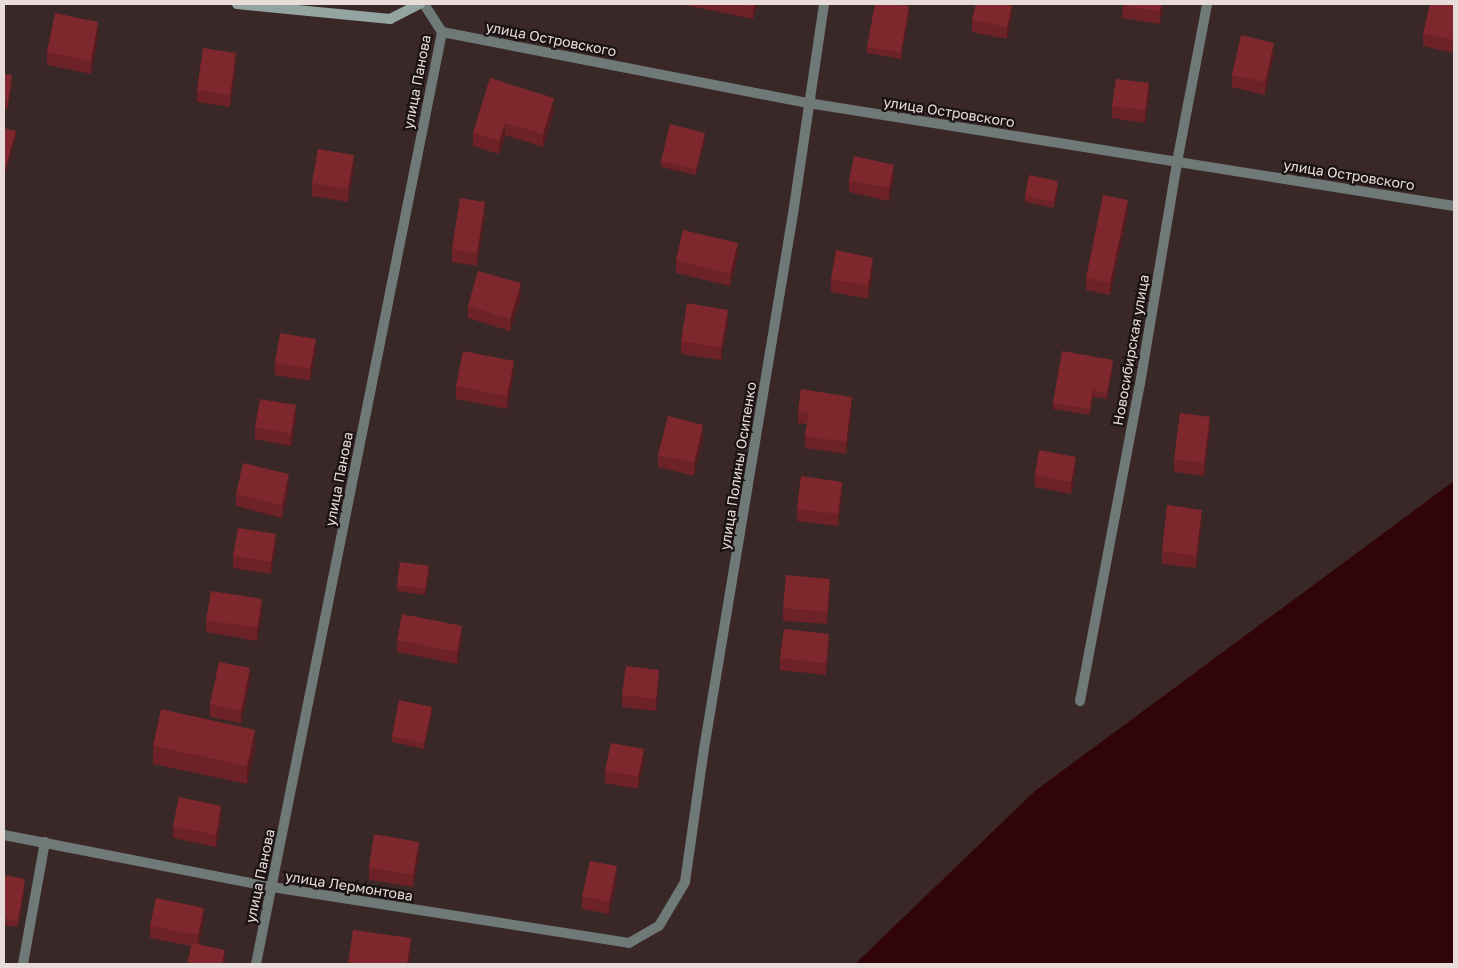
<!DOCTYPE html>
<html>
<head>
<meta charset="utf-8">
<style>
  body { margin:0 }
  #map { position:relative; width:1458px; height:968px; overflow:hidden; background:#392827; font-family:"Golos Text",sans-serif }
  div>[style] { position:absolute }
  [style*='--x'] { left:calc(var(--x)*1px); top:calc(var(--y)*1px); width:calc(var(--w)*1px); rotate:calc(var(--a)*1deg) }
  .water>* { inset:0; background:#310508 }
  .street>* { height:10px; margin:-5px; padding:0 5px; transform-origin:5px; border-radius:5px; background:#6f7977 }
  .secondary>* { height:10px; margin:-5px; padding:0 5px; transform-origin:5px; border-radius:5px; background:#94a4a1 }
  .wall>* { inset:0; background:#6c2227 }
  .shaded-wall>* { inset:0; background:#581c20 }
  .building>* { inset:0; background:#7e282d }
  span { translate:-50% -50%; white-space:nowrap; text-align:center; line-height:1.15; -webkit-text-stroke:4.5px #1b1313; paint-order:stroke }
  .street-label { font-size:14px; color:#e8dcdb }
  .frame { position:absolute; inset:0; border:5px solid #e8dcdb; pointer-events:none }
</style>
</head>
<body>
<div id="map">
  <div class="water">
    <div style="clip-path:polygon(1454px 481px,1454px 964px,855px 964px,1035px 791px)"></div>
  </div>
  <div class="street">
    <div style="--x:442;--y:32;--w:373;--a:11"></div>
    <div style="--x:808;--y:103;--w:654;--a:9.06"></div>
    <div style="--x:1080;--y:701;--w:323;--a:-79.3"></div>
    <div style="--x:1140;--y:384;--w:225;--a:-80.5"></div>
    <div style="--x:1177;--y:162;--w:161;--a:-79.2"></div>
    <div style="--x:4;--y:835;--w:273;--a:11"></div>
    <div style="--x:272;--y:887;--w:361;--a:8.9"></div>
    <div style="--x:629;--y:943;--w:34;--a:-30"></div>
    <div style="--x:659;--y:926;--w:51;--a:-59.4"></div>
    <div style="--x:685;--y:882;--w:134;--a:-81.9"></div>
    <div style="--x:704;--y:749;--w:542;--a:-80.56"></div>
    <div style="--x:793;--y:214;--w:212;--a:-81.6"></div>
    <div style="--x:23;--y:964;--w:124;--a:-79.8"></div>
    <div style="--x:256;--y:964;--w:950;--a:-78.71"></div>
    <div style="--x:442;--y:32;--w:33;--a:-123"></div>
  </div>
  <div class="secondary">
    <div style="--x:237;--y:4;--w:154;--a:5.6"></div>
    <div style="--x:390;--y:19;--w:34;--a:-27"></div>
  </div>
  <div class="wall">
    <div style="clip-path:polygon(680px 4px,757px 4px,753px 19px)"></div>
    <div style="clip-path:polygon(1123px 4px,1163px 4px,1160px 24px,1122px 18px)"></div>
    <div style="clip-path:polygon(1454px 4px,1454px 53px,1423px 46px,1423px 34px)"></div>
    <div style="clip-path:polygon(909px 13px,901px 59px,867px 53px,867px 47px)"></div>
    <div style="clip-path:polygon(1012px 15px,1007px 39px,972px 32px,972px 20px)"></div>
    <div style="clip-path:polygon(98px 35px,91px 74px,47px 65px,47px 52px)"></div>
    <div style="clip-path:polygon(1274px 55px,1265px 95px,1232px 87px,1232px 75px)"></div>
    <div style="clip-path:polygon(236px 66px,230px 107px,197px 102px,197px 90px)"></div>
    <div style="clip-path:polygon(4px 74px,12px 81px,8px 108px,4px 108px)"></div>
    <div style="clip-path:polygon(490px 78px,554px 111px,543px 147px,505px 135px,499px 154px,473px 146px,473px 133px)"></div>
    <div style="clip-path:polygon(1149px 96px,1145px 123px,1112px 118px,1112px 106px)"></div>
    <div style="clip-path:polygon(705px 139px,696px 175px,661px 167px,661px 161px)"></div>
    <div style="clip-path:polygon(354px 168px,348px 202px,312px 196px,312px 183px)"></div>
    <div style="clip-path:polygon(894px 177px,889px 201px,849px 192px,849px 180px)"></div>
    <div style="clip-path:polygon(1058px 188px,1054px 208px,1025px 202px,1025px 196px)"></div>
    <div style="clip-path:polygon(1128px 212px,1110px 295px,1086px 290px,1086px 278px)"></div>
    <div style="clip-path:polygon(485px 214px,477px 266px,452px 262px,452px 249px)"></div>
    <div style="clip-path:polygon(738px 255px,730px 286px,676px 273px,676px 260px)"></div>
    <div style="clip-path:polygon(873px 270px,868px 299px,831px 292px,831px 279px)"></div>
    <div style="clip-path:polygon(521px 296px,510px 331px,468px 318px,468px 306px)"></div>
    <div style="clip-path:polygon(728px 322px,721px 360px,681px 354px,681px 341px)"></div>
    <div style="clip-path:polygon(316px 351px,310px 381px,275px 375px,275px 363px)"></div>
    <div style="clip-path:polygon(1113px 366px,1107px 399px,1093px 397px,1090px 415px,1053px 409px,1053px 403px)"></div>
    <div style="clip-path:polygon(514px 374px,507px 409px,456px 399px,456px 386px)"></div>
    <div style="clip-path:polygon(852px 409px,846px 454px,805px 448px,805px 436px,807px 424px,798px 423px,798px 411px)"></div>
    <div style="clip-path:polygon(296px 418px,291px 446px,255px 439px,255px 427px)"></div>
    <div style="clip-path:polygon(1210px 429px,1204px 476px,1174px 472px,1174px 459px)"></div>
    <div style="clip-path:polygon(703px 437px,694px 476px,658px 467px,658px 455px)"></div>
    <div style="clip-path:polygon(1076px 469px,1071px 494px,1035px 487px,1035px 475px)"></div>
    <div style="clip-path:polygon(289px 486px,282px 518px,236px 506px,236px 494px)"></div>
    <div style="clip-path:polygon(842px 494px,838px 526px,797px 521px,797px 509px)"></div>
    <div style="clip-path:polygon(1202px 522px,1196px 568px,1162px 564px,1162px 551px)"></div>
    <div style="clip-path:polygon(276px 546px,271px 574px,233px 568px,233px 556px)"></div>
    <div style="clip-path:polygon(429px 572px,425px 595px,397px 591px,397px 585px)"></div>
    <div style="clip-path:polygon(830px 591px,827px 624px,783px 621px,783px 608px)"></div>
    <div style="clip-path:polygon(262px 612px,257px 641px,206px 632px,206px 620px)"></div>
    <div style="clip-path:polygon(462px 639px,457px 664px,397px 652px,397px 640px)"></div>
    <div style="clip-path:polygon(829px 646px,826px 675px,780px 670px,780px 658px)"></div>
    <div style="clip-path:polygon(250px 680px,241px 723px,210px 717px,210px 704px)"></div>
    <div style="clip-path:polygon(659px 682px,656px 711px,622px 707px,622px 695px)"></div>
    <div style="clip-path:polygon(432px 713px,424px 749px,392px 742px,392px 736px)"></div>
    <div style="clip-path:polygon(153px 746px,255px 748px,247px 784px,153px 764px)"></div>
    <div style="clip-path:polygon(644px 762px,638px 789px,605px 783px,605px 770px)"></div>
    <div style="clip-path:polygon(221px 818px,216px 847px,173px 838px,173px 826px)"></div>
    <div style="clip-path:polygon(419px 854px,413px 887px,369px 880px,369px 867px)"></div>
    <div style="clip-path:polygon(4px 875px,25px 886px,18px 927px,4px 925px)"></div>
    <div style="clip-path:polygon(617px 879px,609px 914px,582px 909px,582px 896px)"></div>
    <div style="clip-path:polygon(204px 921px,199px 944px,225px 963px,191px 946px,150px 938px,150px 926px)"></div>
  </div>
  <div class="shaded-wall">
    <div style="clip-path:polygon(754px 4px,757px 4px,753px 19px,753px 7px)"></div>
    <div style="clip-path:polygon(1012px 4px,1012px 15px,1007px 39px,1007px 27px)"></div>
    <div style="clip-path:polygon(1161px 4px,1163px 4px,1160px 24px,1160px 11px)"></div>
    <div style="clip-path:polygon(909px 6px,909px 13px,901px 59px,901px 52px)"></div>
    <div style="clip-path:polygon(98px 22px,98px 35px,91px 74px,91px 61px)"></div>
    <div style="clip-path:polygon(1274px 43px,1274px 55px,1265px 95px,1265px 82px)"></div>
    <div style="clip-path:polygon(236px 53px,236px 66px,230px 107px,230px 95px)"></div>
    <div style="clip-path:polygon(12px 75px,12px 81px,8px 108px,8px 102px)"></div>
    <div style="clip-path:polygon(1149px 83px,1149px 96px,1145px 123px,1145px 110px)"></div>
    <div style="clip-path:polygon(554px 98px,554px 111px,543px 147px,543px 134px)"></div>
    <div style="clip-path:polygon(505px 123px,505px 135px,499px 154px,499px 141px)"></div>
    <div style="clip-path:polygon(16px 131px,16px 138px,4px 179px,4px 173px)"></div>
    <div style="clip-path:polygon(705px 133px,705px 139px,696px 175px,696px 169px)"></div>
    <div style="clip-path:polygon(354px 155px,354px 168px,348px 202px,348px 189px)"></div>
    <div style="clip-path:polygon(894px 165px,894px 177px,889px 201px,889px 188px)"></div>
    <div style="clip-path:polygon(1058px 181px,1058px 188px,1054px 208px,1054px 202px)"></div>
    <div style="clip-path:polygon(1128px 200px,1128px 212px,1110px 295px,1110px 283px)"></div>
    <div style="clip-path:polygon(485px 202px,485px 214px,477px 266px,477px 253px)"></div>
    <div style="clip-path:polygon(738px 243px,738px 255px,730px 286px,730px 274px)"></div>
    <div style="clip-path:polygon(873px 258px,873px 270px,868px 299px,868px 286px)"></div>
    <div style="clip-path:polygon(521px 283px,521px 296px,510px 331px,510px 319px)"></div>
    <div style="clip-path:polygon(728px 310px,728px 322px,721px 360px,721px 348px)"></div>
    <div style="clip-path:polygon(316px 339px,316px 351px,310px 381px,310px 369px)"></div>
    <div style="clip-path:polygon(1113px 360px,1113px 366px,1107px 399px,1107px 393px)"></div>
    <div style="clip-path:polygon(514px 361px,514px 374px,507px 409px,507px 396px)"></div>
    <div style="clip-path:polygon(1093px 390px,1093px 397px,1090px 415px,1090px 409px)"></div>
    <div style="clip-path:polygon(852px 397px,852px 409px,846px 454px,846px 442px)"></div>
    <div style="clip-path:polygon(296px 405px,296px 418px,291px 446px,291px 434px)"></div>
    <div style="clip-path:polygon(1210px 417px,1210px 429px,1204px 476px,1204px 463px)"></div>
    <div style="clip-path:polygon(703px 425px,703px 437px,694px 476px,694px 463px)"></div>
    <div style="clip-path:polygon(1076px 457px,1076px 469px,1071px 494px,1071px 482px)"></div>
    <div style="clip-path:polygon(289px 474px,289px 486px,282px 518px,282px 505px)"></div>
    <div style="clip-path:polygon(842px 482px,842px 494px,838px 526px,838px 514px)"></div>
    <div style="clip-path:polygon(1202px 510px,1202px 522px,1196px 568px,1196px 556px)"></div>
    <div style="clip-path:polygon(276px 534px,276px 546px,271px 574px,271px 562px)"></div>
    <div style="clip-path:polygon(429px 566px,429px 572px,425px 595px,425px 589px)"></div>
    <div style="clip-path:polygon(830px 579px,830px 591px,827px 624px,827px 612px)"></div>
    <div style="clip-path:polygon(262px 599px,262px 612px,257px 641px,257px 628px)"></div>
    <div style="clip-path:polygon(462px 626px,462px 639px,457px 664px,457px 652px)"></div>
    <div style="clip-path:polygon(829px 634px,829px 646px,826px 675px,826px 663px)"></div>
    <div style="clip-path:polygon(250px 668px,250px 680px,241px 723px,241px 711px)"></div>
    <div style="clip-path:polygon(659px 670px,659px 682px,656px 711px,656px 699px)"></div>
    <div style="clip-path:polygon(432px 707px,432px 713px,424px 749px,424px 743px)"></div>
    <div style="clip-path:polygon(255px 730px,255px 748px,247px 784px,247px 766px)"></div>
    <div style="clip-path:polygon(644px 749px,644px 762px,638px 789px,638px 777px)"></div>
    <div style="clip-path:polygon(221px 806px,221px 818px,216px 847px,216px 835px)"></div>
    <div style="clip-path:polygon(419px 842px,419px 854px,413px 887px,413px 875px)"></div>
    <div style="clip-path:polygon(617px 866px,617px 879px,609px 914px,609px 902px)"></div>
    <div style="clip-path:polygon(25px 879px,25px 886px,18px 927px,18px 921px)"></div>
    <div style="clip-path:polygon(204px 908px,204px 921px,198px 948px,198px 935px)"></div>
    <div style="clip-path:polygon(411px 938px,411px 950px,409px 964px,407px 964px)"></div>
    <div style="clip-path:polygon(225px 950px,225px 964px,222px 964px)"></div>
  </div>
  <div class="building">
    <div style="clip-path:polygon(740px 4px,754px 4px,753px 7px)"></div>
    <div style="clip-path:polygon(875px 4px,893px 4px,909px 6px,901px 52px,867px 47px)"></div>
    <div style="clip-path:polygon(976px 4px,1012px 4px,1007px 27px,972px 20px)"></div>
    <div style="clip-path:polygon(1123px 4px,1161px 4px,1160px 11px,1122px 5px)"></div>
    <div style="clip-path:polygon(1430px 4px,1454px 4px,1454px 40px,1423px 34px)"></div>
    <div style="clip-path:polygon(55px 13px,98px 22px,91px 61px,47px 52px)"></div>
    <div style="clip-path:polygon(1241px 35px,1274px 43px,1265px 82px,1232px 75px)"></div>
    <div style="clip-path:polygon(203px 48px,236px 53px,230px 95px,197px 90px)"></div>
    <div style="clip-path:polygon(4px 74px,12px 75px,8px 102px,4px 101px)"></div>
    <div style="clip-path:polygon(490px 78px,554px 98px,543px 134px,505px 123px,499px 141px,473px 133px)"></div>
    <div style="clip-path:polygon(1116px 79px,1149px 83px,1145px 110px,1112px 106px)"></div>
    <div style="clip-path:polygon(670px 124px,705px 133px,696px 169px,661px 161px)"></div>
    <div style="clip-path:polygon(4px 128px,16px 131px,4px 173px)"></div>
    <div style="clip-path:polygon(318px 149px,354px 155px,348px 189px,312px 183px)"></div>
    <div style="clip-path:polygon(854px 156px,894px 165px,889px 188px,849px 180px)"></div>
    <div style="clip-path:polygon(1029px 175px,1058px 181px,1054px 202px,1025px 196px)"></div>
    <div style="clip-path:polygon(1103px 195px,1128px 200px,1110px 283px,1086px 278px)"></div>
    <div style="clip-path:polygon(460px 198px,485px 202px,477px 253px,452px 249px)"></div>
    <div style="clip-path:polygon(683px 230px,738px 243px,730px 274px,676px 260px)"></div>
    <div style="clip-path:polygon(836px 250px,873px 258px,868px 286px,831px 279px)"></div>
    <div style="clip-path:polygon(478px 271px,521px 283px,510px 319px,468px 306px)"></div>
    <div style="clip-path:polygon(687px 303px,728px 310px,721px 348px,681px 341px)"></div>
    <div style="clip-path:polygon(280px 333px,316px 339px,310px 369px,275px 363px)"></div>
    <div style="clip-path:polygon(463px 351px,514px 361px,507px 396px,456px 386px)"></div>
    <div style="clip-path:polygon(1062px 351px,1113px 360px,1107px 393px,1093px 390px,1090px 409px,1053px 403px)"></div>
    <div style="clip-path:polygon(801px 389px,852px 397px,846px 442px,805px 436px,809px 412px,798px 411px)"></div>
    <div style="clip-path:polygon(260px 399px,296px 405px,291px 434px,255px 427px)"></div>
    <div style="clip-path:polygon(1180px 413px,1210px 417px,1204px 463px,1174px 459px)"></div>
    <div style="clip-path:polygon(668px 416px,703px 425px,694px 463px,658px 455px)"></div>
    <div style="clip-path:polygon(1039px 450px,1076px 457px,1071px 482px,1035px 475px)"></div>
    <div style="clip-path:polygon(243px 463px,289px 474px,282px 505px,236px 494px)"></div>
    <div style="clip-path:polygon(801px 476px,842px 482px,838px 514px,797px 509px)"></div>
    <div style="clip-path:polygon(1167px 505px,1202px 510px,1196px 556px,1162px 551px)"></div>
    <div style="clip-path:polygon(238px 528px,276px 534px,271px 562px,233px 556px)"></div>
    <div style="clip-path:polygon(400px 562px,429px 566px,425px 589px,397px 585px)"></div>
    <div style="clip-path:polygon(786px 575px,830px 579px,827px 612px,783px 608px)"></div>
    <div style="clip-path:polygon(211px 591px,262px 599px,257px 628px,206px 620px)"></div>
    <div style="clip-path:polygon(402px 614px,462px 626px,457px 652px,397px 640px)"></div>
    <div style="clip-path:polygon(784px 629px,829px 634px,826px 663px,780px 658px)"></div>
    <div style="clip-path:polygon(219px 662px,250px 668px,241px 711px,210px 704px)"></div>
    <div style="clip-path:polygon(626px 666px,659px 670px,656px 699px,622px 695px)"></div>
    <div style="clip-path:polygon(399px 700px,432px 707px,424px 743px,392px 736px)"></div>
    <div style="clip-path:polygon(161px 709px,255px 730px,247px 766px,153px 746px)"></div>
    <div style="clip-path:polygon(611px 743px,644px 749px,638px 777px,605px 770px)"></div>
    <div style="clip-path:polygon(179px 797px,221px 806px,216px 835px,173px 826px)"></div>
    <div style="clip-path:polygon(374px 834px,419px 842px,413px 875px,369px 867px)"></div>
    <div style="clip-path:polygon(590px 861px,617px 866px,609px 902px,582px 896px)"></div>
    <div style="clip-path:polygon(4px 875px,25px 879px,18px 921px,4px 918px)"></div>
    <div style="clip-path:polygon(156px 898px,204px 908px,198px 935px,150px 926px)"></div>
    <div style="clip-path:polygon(353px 930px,411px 938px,407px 964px,348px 964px)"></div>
    <div style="clip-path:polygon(192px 943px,225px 950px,222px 964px,187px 964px)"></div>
  </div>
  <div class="street-label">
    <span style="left:551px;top:39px;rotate:11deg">улица Островского</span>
    <span style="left:417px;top:82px;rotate:-79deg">улица Панова</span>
    <span style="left:949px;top:112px;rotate:9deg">улица Островского</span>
    <span style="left:1349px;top:175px;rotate:9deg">улица Островского</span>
    <span style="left:1131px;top:350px;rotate:-80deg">Новосибирская улица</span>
    <span style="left:738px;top:466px;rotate:-81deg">улица Полины Осипенко</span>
    <span style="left:339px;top:479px;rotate:-79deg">улица Панова</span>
    <span style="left:260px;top:876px;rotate:-78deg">улица Панова</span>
    <span style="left:349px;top:886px;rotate:9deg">улица Лермонтова</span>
  </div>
  <div class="frame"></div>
</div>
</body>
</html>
